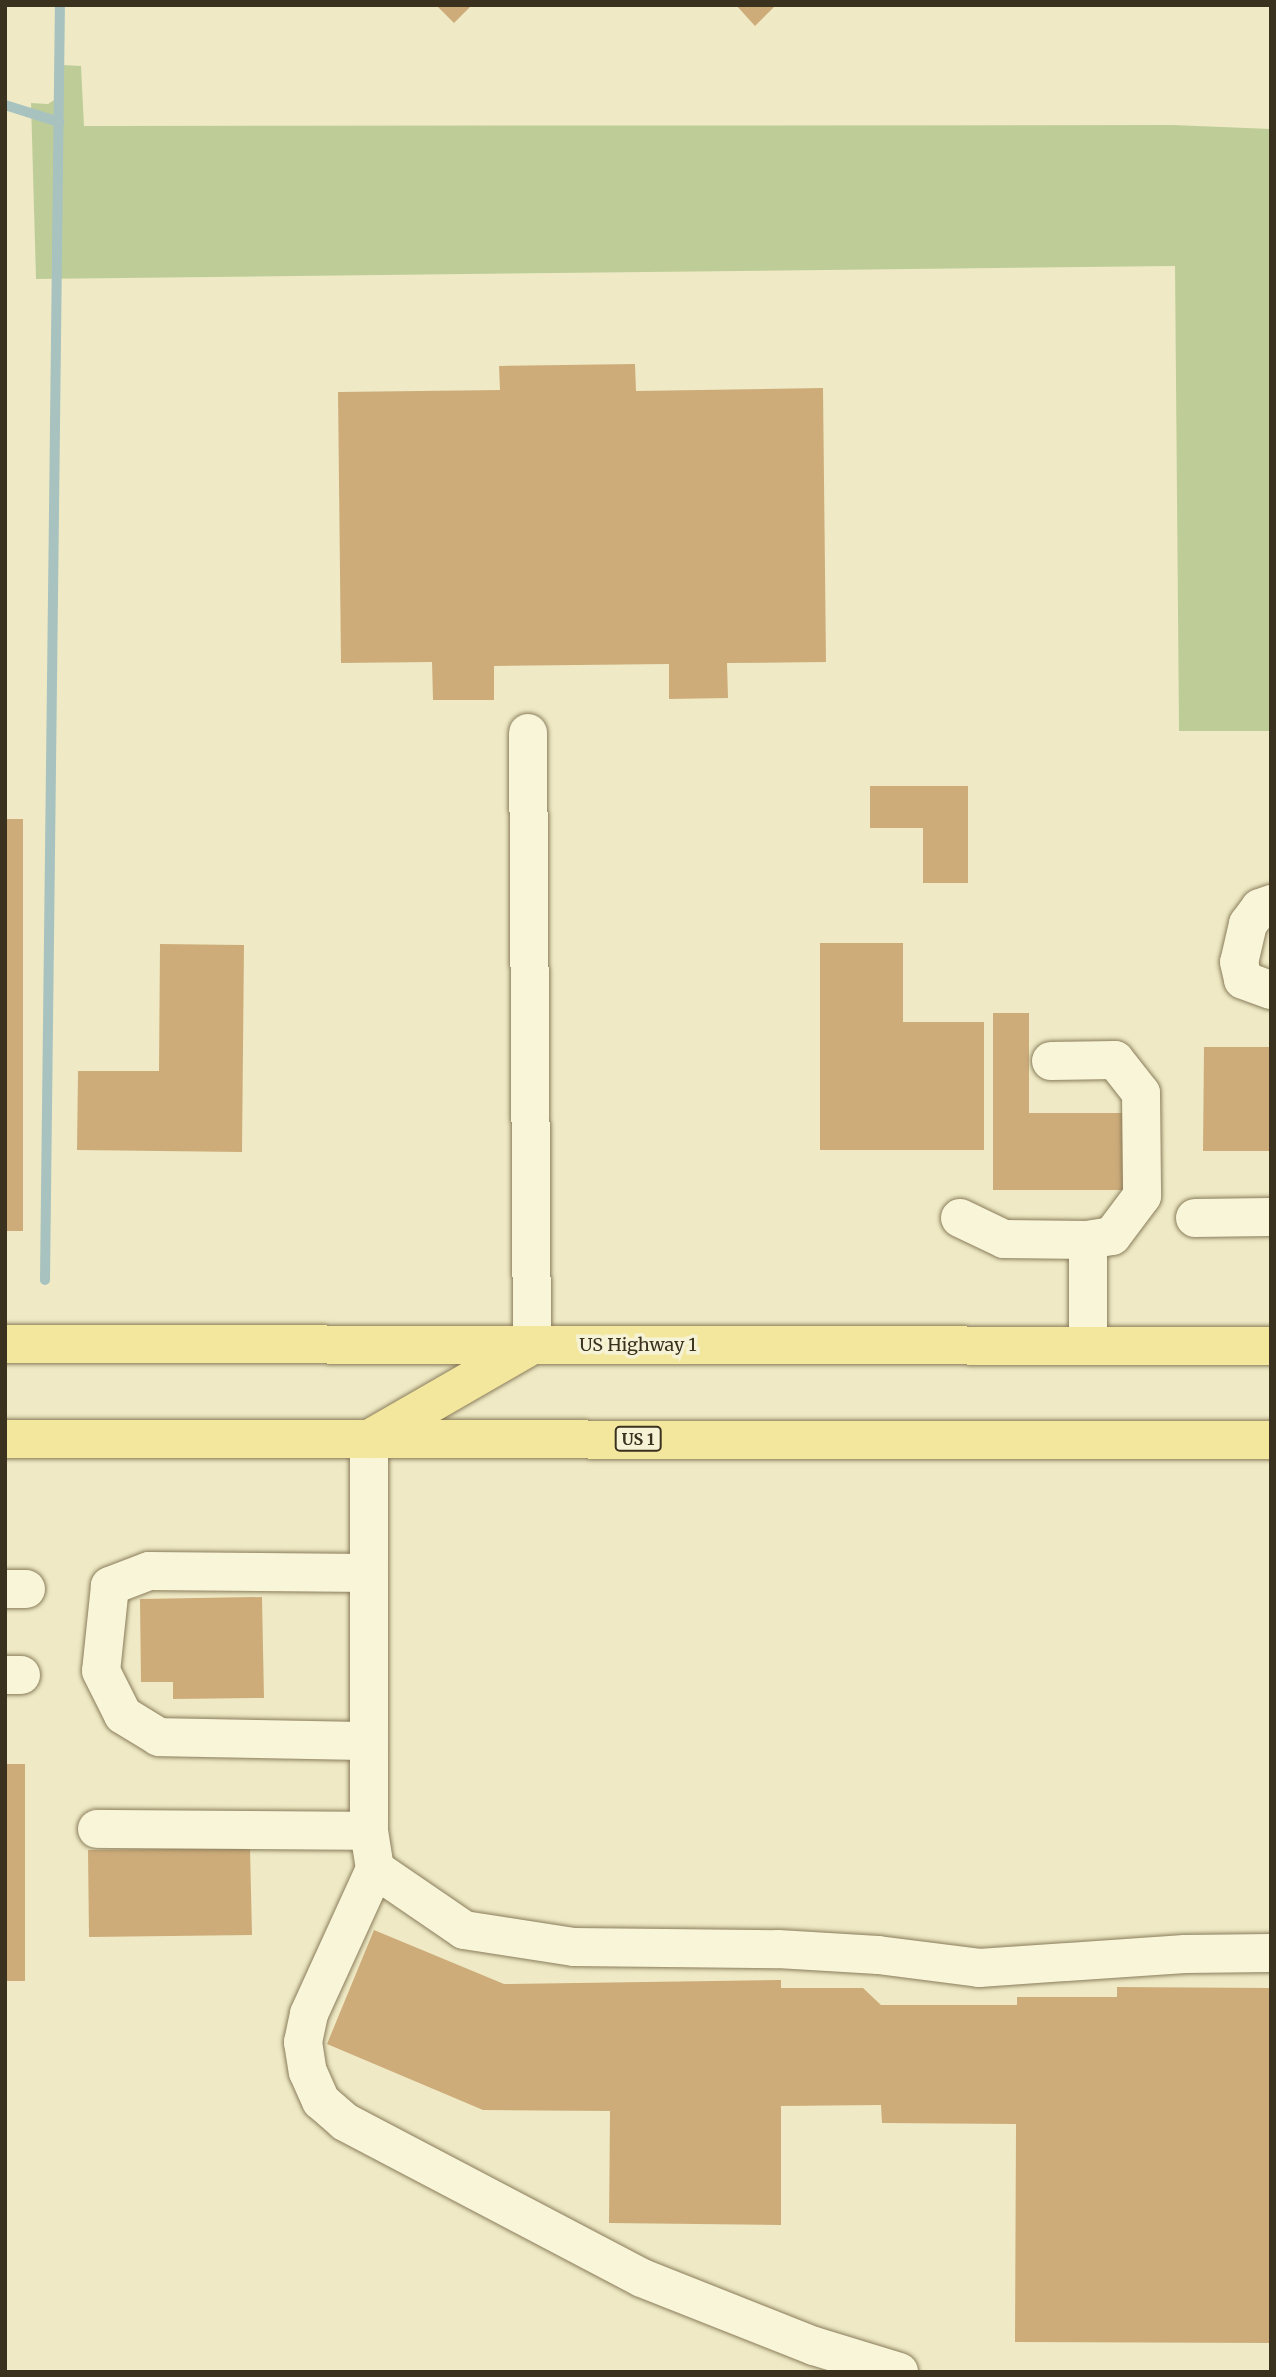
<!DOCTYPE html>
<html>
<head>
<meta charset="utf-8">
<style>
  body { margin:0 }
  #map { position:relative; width:1276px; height:2377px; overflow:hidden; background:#efeac5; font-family:Merriweather,serif }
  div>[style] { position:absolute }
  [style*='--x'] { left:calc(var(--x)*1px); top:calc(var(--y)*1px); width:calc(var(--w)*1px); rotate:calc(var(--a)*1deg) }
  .green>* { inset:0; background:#becd98 }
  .stream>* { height:10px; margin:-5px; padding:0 5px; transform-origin:5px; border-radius:5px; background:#a7c2bf }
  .building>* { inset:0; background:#cdac7a }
  .roads { filter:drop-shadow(0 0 2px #8a7c5b) drop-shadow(0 0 2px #8a7c5b) }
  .minor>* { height:38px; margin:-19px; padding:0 19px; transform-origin:19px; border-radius:19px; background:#f9f5d9 }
  .major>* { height:38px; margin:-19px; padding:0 19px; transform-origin:19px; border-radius:19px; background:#f2e79d }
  span { translate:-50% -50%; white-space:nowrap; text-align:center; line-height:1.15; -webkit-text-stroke:7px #f6f2d5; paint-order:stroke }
  .shield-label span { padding:2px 5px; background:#f6f2d5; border:2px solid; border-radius:5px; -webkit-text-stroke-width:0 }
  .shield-label { font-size:16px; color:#3a311f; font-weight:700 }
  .street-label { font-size:18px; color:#3a311f }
  .frame { position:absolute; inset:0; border:7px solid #3a311f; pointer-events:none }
</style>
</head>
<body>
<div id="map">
  <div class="green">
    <div style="clip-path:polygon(63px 65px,81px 66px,84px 126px,1173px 125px,1271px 129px,1271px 731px,1179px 731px,1175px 266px,36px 279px,31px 103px,48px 104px,59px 97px)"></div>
  </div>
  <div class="stream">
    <div style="--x:5;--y:105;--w:57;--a:17.5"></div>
    <div style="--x:45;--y:1280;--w:1275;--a:-89.33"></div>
  </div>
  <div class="building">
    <div style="clip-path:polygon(436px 5px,472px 5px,454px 23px)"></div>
    <div style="clip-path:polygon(736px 5px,776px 5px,755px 26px)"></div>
    <div style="clip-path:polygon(635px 364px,636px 391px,823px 388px,826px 662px,727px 663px,728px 698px,669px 699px,669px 664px,494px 666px,494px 700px,433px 700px,432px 662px,341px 663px,338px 392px,500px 390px,499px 366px)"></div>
    <div style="clip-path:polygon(870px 786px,968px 786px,968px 883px,923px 883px,923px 828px,870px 828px)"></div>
    <div style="clip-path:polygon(5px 819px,23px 819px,23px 1231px,5px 1231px)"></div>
    <div style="clip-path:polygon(820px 943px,903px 943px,903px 1022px,984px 1022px,984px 1150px,820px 1150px)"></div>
    <div style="clip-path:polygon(160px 944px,244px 945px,242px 1152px,77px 1150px,78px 1071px,159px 1071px)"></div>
    <div style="clip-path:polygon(993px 1013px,1029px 1013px,1029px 1113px,1129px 1113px,1129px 1190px,993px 1190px)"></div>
    <div style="clip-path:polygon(1204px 1047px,1271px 1047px,1271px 1151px,1203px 1151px)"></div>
    <div style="clip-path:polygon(262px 1597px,264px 1698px,173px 1699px,173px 1682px,141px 1682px,140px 1599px)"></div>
    <div style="clip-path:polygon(5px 1764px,25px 1764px,25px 1981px,5px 1981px)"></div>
    <div style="clip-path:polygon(250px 1848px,252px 1935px,89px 1937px,88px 1850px)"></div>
    <div style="clip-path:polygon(374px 1930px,504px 1984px,781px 1980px,781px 1988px,863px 1988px,881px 2005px,1017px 2005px,1017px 1997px,1117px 1997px,1117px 1987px,1271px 1988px,1271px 2343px,1015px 2342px,1016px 2124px,882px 2123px,881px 2105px,781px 2106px,781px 2225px,609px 2223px,610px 2111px,483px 2110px,327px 2044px)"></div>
  </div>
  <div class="roads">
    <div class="minor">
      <div style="--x:528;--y:733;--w:612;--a:89.63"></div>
      <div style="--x:1271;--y:904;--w:12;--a:160"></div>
      <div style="--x:1260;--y:908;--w:20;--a:127"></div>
      <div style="--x:1248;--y:924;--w:39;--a:103"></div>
      <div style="--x:1239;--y:962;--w:18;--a:77"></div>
      <div style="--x:1243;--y:980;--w:30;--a:20"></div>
      <div style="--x:1051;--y:1061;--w:64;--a:-0.9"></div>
      <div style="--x:1115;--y:1060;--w:42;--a:51.8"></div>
      <div style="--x:1141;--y:1093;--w:103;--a:89.4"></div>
      <div style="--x:1142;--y:1196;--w:50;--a:126.9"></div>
      <div style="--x:1112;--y:1236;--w:24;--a:171"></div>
      <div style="--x:960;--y:1218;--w:49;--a:25.5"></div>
      <div style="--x:1004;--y:1239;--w:84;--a:0.7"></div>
      <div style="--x:1088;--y:1240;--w:106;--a:90"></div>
      <div style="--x:1195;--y:1218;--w:76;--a:-0.8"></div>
      <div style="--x:369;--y:1439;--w:392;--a:90"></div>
      <div style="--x:369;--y:1831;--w:38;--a:81"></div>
      <div style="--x:375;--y:1869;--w:108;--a:34.4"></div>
      <div style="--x:464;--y:1930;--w:111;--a:8.8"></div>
      <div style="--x:574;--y:1947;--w:204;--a:0.6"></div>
      <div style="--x:778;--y:1949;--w:100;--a:3.4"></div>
      <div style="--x:878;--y:1955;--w:102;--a:7.3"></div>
      <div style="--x:979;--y:1968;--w:206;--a:-3.9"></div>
      <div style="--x:1185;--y:1954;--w:86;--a:-0.7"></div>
      <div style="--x:369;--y:1573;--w:220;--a:-179.5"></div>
      <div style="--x:149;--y:1571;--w:42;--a:159"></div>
      <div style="--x:110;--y:1586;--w:85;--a:96"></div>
      <div style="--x:101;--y:1671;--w:49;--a:63.4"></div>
      <div style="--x:123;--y:1715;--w:42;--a:31.4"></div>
      <div style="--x:159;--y:1737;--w:210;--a:1.1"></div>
      <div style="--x:5;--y:1589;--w:21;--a:0"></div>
      <div style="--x:5;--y:1675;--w:16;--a:0"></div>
      <div style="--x:97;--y:1829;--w:272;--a:0.4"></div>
      <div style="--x:375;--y:1869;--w:159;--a:114.5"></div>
      <div style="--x:309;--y:2014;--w:29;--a:102"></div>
      <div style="--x:303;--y:2042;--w:30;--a:81"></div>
      <div style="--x:308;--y:2072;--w:32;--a:66"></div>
      <div style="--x:321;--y:2101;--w:32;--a:41"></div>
      <div style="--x:345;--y:2122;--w:335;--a:27.7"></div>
      <div style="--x:642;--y:2278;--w:185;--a:21.6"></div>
      <div style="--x:814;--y:2346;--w:89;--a:17"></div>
    </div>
    <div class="major">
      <div style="--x:5;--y:1344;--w:1266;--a:0.09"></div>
      <div style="--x:5;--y:1439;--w:1266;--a:0.05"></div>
      <div style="--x:369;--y:1439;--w:182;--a:-29.9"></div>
    </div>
  </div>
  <div class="shield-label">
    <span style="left:638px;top:1439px">US 1</span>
  </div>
  <div class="street-label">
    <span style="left:638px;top:1345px">US Highway 1</span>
  </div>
  <div class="frame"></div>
</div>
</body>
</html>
